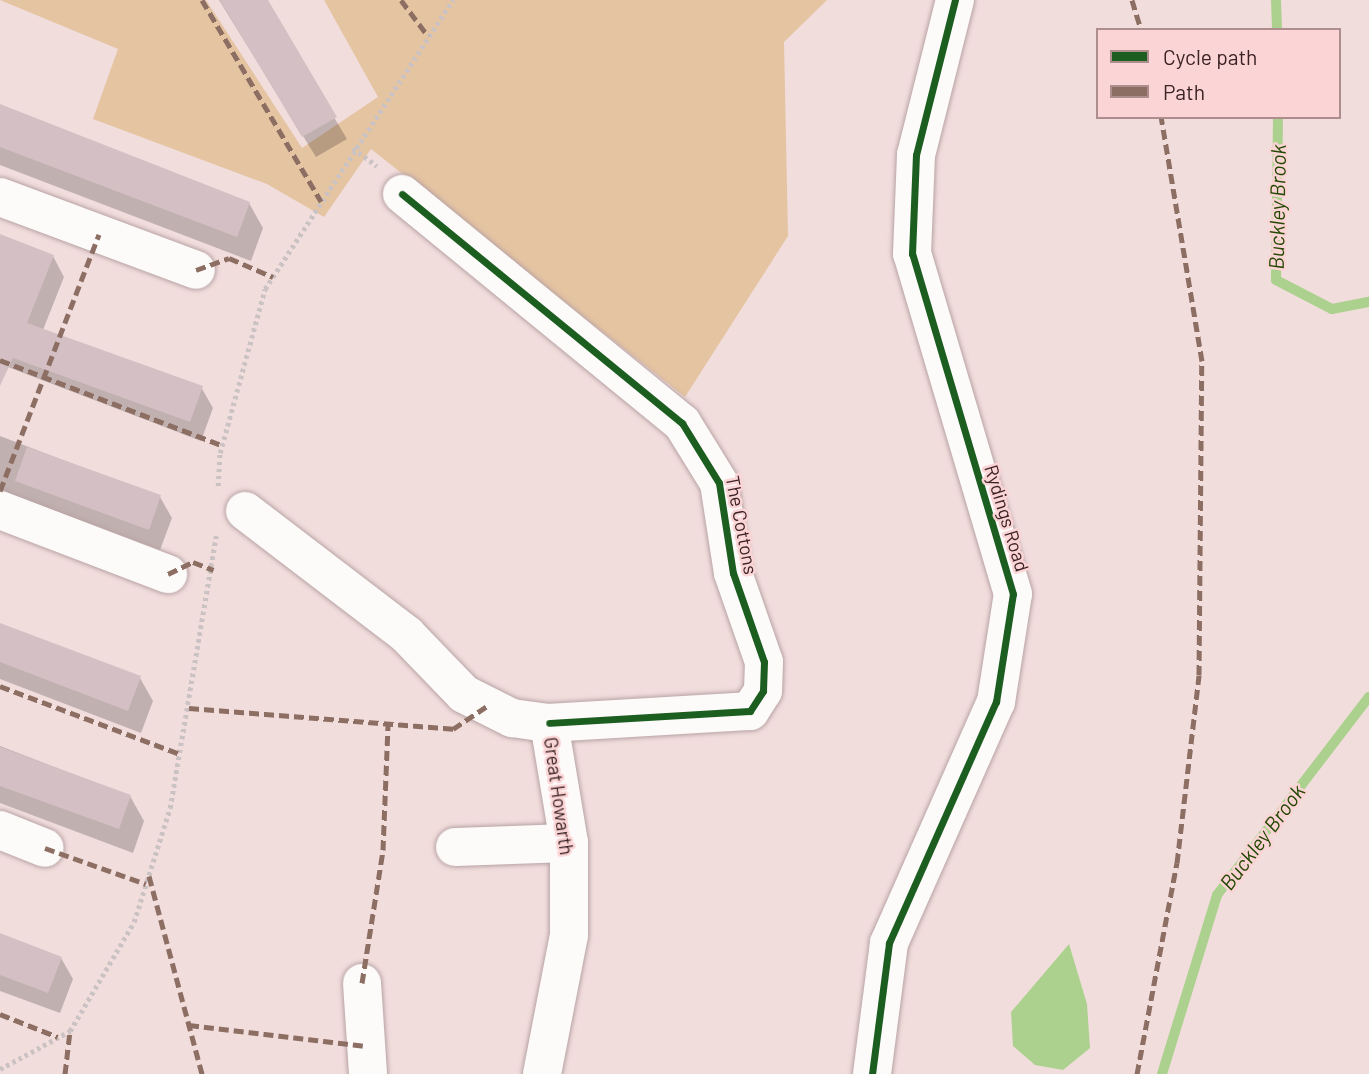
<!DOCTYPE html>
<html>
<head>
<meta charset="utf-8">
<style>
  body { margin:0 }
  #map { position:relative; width:1369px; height:1074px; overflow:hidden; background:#f2dddd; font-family:Barlow,sans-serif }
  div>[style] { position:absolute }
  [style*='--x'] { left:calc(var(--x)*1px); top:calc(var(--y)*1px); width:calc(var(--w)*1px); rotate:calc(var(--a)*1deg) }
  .green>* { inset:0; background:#e5c4a2 }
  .water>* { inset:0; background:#acd18e }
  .shadow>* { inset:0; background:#0003 }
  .stream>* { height:10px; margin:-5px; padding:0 5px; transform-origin:5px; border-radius:5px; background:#acd18e }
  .building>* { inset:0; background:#d4c0c4 }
  .path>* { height:4.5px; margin-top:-2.25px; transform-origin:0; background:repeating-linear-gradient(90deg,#cbc2c3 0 3.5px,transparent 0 7px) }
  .roads { filter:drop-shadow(0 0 2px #b8a3a4) drop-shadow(0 0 2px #b8a3a4) }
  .minor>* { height:38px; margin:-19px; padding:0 19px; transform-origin:19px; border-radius:19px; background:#fdfafa }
  .quiet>* { height:5px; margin-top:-2.5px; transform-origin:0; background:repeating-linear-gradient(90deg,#8d6e63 0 10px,transparent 0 15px) }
  .cycleway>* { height:7px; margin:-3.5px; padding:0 3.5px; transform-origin:3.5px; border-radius:3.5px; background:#1b5e20 }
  span { translate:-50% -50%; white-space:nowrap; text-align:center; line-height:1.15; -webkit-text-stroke:5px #fbd4d5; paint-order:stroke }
  .street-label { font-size:19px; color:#3b2325 }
  .water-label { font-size:21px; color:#224803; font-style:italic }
  .legend { position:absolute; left:1096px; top:28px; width:245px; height:91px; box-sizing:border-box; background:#fbd4d5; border:2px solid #ae8d8f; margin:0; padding:9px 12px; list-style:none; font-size:21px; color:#3b2325 }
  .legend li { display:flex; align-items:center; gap:14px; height:35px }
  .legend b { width:35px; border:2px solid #ae8d8f }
</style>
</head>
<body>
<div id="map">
  <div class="green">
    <div style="clip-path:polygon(0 0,206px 0,302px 148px,378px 97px,324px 0,827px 0,784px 42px,788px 236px,685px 397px,371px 149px,324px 217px,267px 184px,93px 119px,118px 49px)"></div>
  </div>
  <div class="water">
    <div style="clip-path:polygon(1069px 944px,1087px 1004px,1090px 1048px,1063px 1070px,1035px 1065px,1013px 1046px,1011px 1012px)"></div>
  </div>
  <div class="shadow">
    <div style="clip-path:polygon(219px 0,264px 0,347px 139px,316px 157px)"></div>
    <div style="clip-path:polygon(0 107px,249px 203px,263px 228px,251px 261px,0 165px)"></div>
    <div style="clip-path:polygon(0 236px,53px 256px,64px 277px,43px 330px,201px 387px,213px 408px,201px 441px,0 364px)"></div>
    <div style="clip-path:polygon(0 436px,160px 497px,172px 518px,160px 550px,0 490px)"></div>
    <div style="clip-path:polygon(0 625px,140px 678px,153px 701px,141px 733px,0 679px)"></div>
    <div style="clip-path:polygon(0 746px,130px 796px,144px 821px,133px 853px,0 803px)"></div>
    <div style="clip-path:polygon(0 935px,61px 958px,73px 979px,60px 1013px,0 991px)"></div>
  </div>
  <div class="stream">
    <div style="--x:1276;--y:0;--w:30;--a:88"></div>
    <div style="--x:1278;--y:117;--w:163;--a:90.7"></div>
    <div style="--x:1276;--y:280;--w:63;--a:27.4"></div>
    <div style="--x:1332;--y:309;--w:38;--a:-11"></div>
    <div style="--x:1162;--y:1074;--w:187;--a:-72.9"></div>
    <div style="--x:1217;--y:895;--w:250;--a:-52.5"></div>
  </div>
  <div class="building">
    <div style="clip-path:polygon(220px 0,268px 0,337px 117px,302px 137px)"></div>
    <div style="clip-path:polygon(0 104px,250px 202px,237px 237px,0 147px)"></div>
    <div style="clip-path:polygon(0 234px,54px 255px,27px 323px,203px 386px,190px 422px,13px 358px,0 386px)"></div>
    <div style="clip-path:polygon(27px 447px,161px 495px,149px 530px,15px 481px)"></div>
    <div style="clip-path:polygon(0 623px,141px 676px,128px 711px,0 662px)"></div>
    <div style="clip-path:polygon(0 747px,131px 795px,119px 829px,0 786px)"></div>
    <div style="clip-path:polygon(0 933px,62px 957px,48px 993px,0 975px)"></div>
  </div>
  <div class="path">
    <div style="--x:353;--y:148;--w:30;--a:37"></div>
    <div style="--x:218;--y:486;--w:33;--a:-87"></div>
    <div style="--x:220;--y:453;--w:170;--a:-74.7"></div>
    <div style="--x:265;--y:289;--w:345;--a:-57"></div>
    <div style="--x:0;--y:1069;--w:80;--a:-28.5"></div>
    <div style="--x:70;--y:1031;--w:126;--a:-59.6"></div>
    <div style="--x:134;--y:922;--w:120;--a:-72.5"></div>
    <div style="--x:170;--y:808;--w:276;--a:-80.4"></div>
  </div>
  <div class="roads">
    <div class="minor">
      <div style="--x:402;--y:194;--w:362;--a:39.3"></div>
      <div style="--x:682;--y:423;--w:70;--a:58.3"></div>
      <div style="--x:719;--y:483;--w:91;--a:81.2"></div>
      <div style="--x:733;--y:573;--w:94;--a:70.8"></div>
      <div style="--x:764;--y:662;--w:29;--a:92"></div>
      <div style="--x:763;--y:691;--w:24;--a:123"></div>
      <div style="--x:750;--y:711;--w:201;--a:176.6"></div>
      <div style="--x:0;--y:197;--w:209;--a:20.4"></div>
      <div style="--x:0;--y:510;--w:180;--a:20.9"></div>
      <div style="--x:245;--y:511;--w:204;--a:37.4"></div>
      <div style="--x:407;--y:635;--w:82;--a:46"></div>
      <div style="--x:464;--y:694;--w:54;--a:26.6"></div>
      <div style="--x:512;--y:718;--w:37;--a:8"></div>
      <div style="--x:549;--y:723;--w:122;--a:80.5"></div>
      <div style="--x:569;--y:843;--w:92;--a:90"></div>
      <div style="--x:569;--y:935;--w:142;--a:101"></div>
      <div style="--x:0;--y:830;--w:48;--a:21.8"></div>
      <div style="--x:455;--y:847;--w:114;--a:-2"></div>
      <div style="--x:362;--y:983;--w:91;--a:86.2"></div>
      <div style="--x:872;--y:1074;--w:132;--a:-82.6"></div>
      <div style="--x:889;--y:943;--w:264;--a:-66.1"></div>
      <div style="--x:996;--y:702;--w:109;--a:-81.1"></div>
      <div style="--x:1013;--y:594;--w:355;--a:-106.5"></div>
      <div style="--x:912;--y:254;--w:99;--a:-87.7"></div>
      <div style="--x:916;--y:155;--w:160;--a:-75.9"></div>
    </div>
  </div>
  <div class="quiet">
    <div style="--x:202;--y:0;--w:234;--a:59.4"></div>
    <div style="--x:401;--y:0;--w:45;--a:53.1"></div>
    <div style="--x:1132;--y:0;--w:31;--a:73"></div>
    <div style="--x:196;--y:270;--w:35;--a:-20"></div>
    <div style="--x:229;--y:258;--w:48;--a:23.4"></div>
    <div style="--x:0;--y:360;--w:238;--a:21"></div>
    <div style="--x:0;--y:491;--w:275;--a:-68.9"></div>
    <div style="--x:168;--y:574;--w:28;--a:-26"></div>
    <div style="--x:193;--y:562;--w:22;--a:21"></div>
    <div style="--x:0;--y:686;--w:192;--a:20.7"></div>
    <div style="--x:189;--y:708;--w:265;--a:4.5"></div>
    <div style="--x:453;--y:729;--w:40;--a:-34"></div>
    <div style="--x:45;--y:848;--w:107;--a:19.6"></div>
    <div style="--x:149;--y:876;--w:205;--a:75"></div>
    <div style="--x:362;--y:983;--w:135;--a:-81"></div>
    <div style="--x:383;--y:850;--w:126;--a:-87.7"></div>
    <div style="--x:0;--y:1014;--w:62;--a:21.6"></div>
    <div style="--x:189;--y:1025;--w:178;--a:6.8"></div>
    <div style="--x:65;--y:1074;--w:43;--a:-83.4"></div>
    <div style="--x:1137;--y:1074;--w:215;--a:-79.3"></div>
    <div style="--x:1177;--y:863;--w:189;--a:-83.3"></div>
    <div style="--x:1199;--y:675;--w:314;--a:-89.5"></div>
    <div style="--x:1202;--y:361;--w:247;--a:-99.5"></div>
  </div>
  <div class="cycleway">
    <div style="--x:402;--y:194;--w:362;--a:39.3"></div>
    <div style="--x:682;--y:423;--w:70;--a:58.3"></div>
    <div style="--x:719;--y:483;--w:91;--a:81.2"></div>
    <div style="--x:733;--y:573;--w:94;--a:70.8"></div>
    <div style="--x:764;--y:662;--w:29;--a:92"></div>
    <div style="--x:763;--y:691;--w:24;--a:123"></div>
    <div style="--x:750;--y:711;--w:201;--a:176.6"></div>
    <div style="--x:872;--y:1074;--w:132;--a:-82.6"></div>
    <div style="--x:889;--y:943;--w:264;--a:-66.1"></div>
    <div style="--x:996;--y:702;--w:109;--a:-81.1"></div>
    <div style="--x:1013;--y:594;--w:355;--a:-106.5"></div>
    <div style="--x:912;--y:254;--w:99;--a:-87.7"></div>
    <div style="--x:916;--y:155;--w:160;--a:-75.9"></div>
  </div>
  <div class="street-label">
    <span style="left:1007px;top:518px;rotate:73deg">Rydings Road</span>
    <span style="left:742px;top:525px;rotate:79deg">The Cottons</span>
    <span style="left:559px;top:796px;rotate:82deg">Great Howarth</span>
  </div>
  <div class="water-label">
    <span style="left:1277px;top:207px;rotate:-89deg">Buckley Brook</span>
    <span style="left:1262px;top:837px;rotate:-53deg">Buckley Brook</span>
  </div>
  <ul class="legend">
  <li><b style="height:9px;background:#1b5e20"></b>Cycle path</li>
  <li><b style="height:9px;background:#8d6e63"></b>Path</li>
  </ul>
</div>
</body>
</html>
